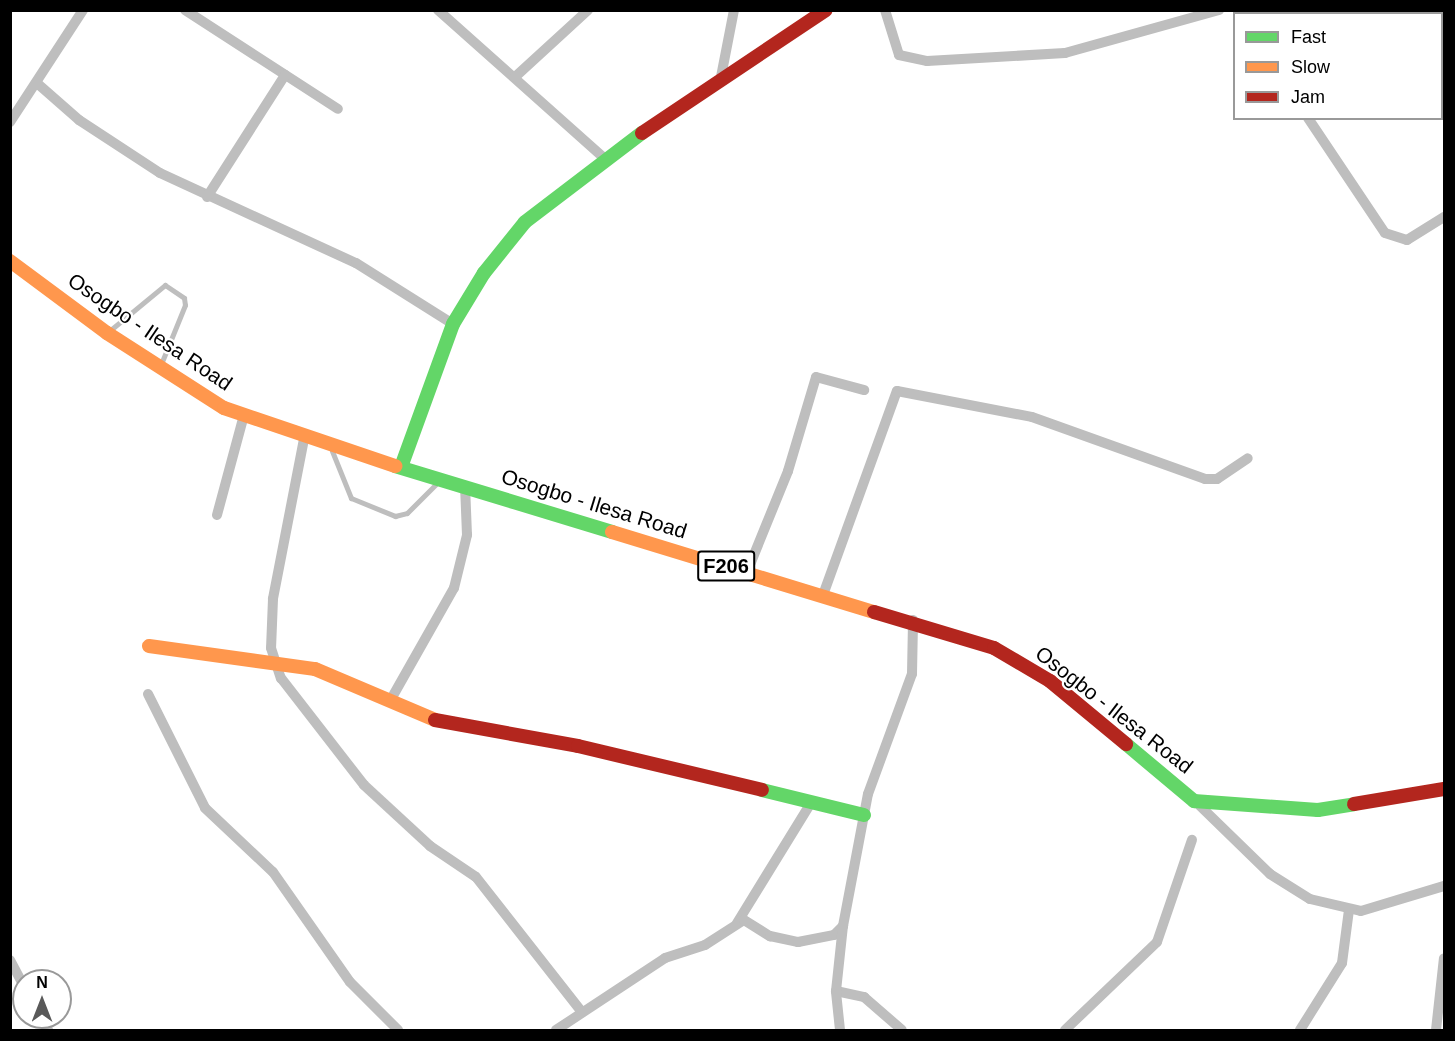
<!DOCTYPE html>
<html>
<head>
<meta charset="utf-8">
<style>
  body { margin:0 }
  #map { position:relative; width:1455px; height:1041px; overflow:hidden; background:#fff; font-family:Helvetica,sans-serif }
  div>[style] { position:absolute }
  [style*='--x'] { left:calc(var(--x)*1px); top:calc(var(--y)*1px); width:calc(var(--w)*1px); rotate:calc(var(--a)*1deg) }
  .lane>* { height:5px; margin:-2.5px; padding:0 2.5px; transform-origin:2.5px; border-radius:2.5px; background:#bebebe }
  .street>* { height:10px; margin:-5px; padding:0 5px; transform-origin:5px; border-radius:5px; background:#bebebe }
  .fast>* { height:14px; margin:-7px; padding:0 7px; transform-origin:7px; border-radius:7px; background:#63d668 }
  .slow>* { height:14px; margin:-7px; padding:0 7px; transform-origin:7px; border-radius:7px; background:#ff974d }
  .jam>* { height:14px; margin:-7px; padding:0 7px; transform-origin:7px; border-radius:7px; background:#b3261e }
  span { translate:-50% -50%; white-space:nowrap; text-align:center; line-height:1.15; -webkit-text-stroke:4.5px #fff; paint-order:stroke }
  .shield-label span { padding:2px 4px; background:#fff; border:2px solid; border-radius:4px; -webkit-text-stroke-width:0 }
  .shield-label { font-size:20px; color:#000; font-weight:700 }
  .street-label { font-size:21px; color:#000 }
  .frame { position:absolute; inset:0; border:12px solid #000; pointer-events:none }
  .legend { position:absolute; left:1233px; top:12px; width:210px; height:108px; box-sizing:border-box; background:#fff; border:2px solid #999; margin:0; padding:8px 10px; list-style:none; font-size:18px; color:#000 }
  .legend li { display:flex; align-items:center; gap:12px; height:30px }
  .legend b { width:30px; border:2px solid #999 }
  .north { position:absolute; left:12px; top:969px; width:60px; height:60px; box-sizing:border-box; background:#fff; border:2px solid #999; border-radius:50%; rotate:0deg; font-size:16px; font-weight:700; line-height:24px; text-align:center; color:#000 }
  .north::after { content:''; display:block; margin:auto; width:21px; height:27px; background:#595959; clip-path:polygon(50% 0,100% 100%,50% 72%,0 100%) }
</style>
</head>
<body>
<div id="map">
  <div class="lane">
    <div style="--x:108;--y:332;--w:74;--a:-39.5"></div>
    <div style="--x:165;--y:285;--w:23;--a:34"></div>
    <div style="--x:184;--y:298;--w:7;--a:82"></div>
    <div style="--x:185;--y:305;--w:64;--a:112.1"></div>
    <div style="--x:332;--y:451;--w:51;--a:68"></div>
    <div style="--x:351;--y:498;--w:48;--a:22.2"></div>
    <div style="--x:395;--y:516;--w:12;--a:-14"></div>
    <div style="--x:407;--y:513;--w:41;--a:-45"></div>
  </div>
  <div class="street">
    <div style="--x:185;--y:10;--w:182;--a:32.9"></div>
    <div style="--x:438;--y:10;--w:222;--a:41.7"></div>
    <div style="--x:885;--y:10;--w:47;--a:72.7"></div>
    <div style="--x:899;--y:55;--w:29;--a:12"></div>
    <div style="--x:927;--y:61;--w:138;--a:-3.3"></div>
    <div style="--x:1065;--y:53;--w:160;--a:-15.6"></div>
    <div style="--x:1273;--y:10;--w:4;--a:76"></div>
    <div style="--x:1398;--y:10;--w:4;--a:90"></div>
    <div style="--x:1442;--y:66;--w:2;--a:-27"></div>
    <div style="--x:515;--y:77;--w:99;--a:-42.5"></div>
    <div style="--x:720;--y:82;--w:73;--a:-79"></div>
    <div style="--x:38;--y:84;--w:55;--a:41.3"></div>
    <div style="--x:79;--y:120;--w:97;--a:33.2"></div>
    <div style="--x:160;--y:173;--w:216;--a:24.7"></div>
    <div style="--x:356;--y:263;--w:115;--a:32.2"></div>
    <div style="--x:1308;--y:118;--w:138;--a:56.2"></div>
    <div style="--x:1385;--y:233;--w:23;--a:18"></div>
    <div style="--x:1407;--y:240;--w:44;--a:-31.9"></div>
    <div style="--x:10;--y:122;--w:134;--a:-56.9"></div>
    <div style="--x:207;--y:197;--w:145;--a:-57.4"></div>
    <div style="--x:304;--y:439;--w:163;--a:101"></div>
    <div style="--x:273;--y:599;--w:49;--a:92.3"></div>
    <div style="--x:271;--y:648;--w:32;--a:72"></div>
    <div style="--x:281;--y:678;--w:135;--a:52.2"></div>
    <div style="--x:364;--y:785;--w:90;--a:42.7"></div>
    <div style="--x:430;--y:846;--w:55;--a:34"></div>
    <div style="--x:476;--y:877;--w:172;--a:51.9"></div>
    <div style="--x:217;--y:515;--w:104;--a:-74.9"></div>
    <div style="--x:747;--y:572;--w:109;--a:-67.9"></div>
    <div style="--x:788;--y:471;--w:98;--a:-73.4"></div>
    <div style="--x:816;--y:377;--w:50;--a:15.2"></div>
    <div style="--x:823;--y:595;--w:217;--a:-70.1"></div>
    <div style="--x:897;--y:391;--w:137;--a:10.9"></div>
    <div style="--x:1032;--y:417;--w:184;--a:19.7"></div>
    <div style="--x:1205;--y:479;--w:12;--a:0"></div>
    <div style="--x:1217;--y:479;--w:37;--a:-34"></div>
    <div style="--x:148;--y:694;--w:127;--a:63.4"></div>
    <div style="--x:205;--y:808;--w:93;--a:43.3"></div>
    <div style="--x:273;--y:872;--w:134;--a:55"></div>
    <div style="--x:350;--y:982;--w:68;--a:45"></div>
    <div style="--x:390;--y:701;--w:130;--a:-60.5"></div>
    <div style="--x:454;--y:588;--w:55;--a:-76.2"></div>
    <div style="--x:467;--y:535;--w:49;--a:-92.3"></div>
    <div style="--x:1195;--y:801;--w:105;--a:44.2"></div>
    <div style="--x:1270;--y:874;--w:47;--a:32"></div>
    <div style="--x:1310;--y:899;--w:52;--a:13.2"></div>
    <div style="--x:1361;--y:911;--w:87;--a:-16.8"></div>
    <div style="--x:737;--y:923;--w:137;--a:-58.4"></div>
    <div style="--x:10;--y:960;--w:30;--a:62"></div>
    <div style="--x:836;--y:991;--w:29;--a:12"></div>
    <div style="--x:864;--y:997;--w:50;--a:41"></div>
    <div style="--x:40;--y:1017;--w:15;--a:58"></div>
    <div style="--x:556;--y:1030;--w:131;--a:-33.4"></div>
    <div style="--x:665;--y:958;--w:42;--a:-18"></div>
    <div style="--x:705;--y:945;--w:46;--a:-32.7"></div>
    <div style="--x:744;--y:920;--w:31;--a:32"></div>
    <div style="--x:770;--y:936;--w:29;--a:12"></div>
    <div style="--x:798;--y:942;--w:37;--a:-11"></div>
    <div style="--x:834;--y:935;--w:13;--a:-45"></div>
    <div style="--x:840;--y:1030;--w:39;--a:-96"></div>
    <div style="--x:836;--y:991;--w:65;--a:-83.9"></div>
    <div style="--x:843;--y:926;--w:134;--a:-79.3"></div>
    <div style="--x:868;--y:794;--w:128;--a:-69.9"></div>
    <div style="--x:912;--y:674;--w:54;--a:-88.9"></div>
    <div style="--x:1065;--y:1030;--w:127;--a:-43.7"></div>
    <div style="--x:1157;--y:942;--w:108;--a:-71.1"></div>
    <div style="--x:1300;--y:1030;--w:79;--a:-57.9"></div>
    <div style="--x:1342;--y:963;--w:53;--a:-82.5"></div>
    <div style="--x:1436;--y:1030;--w:72;--a:-83.7"></div>
  </div>
  <div class="fast">
    <div style="--x:395;--y:466;--w:227;--a:16.9"></div>
    <div style="--x:401;--y:467;--w:152;--a:-70"></div>
    <div style="--x:453;--y:324;--w:60;--a:-58.7"></div>
    <div style="--x:484;--y:273;--w:65;--a:-51.2"></div>
    <div style="--x:525;--y:222;--w:147;--a:-37.3"></div>
    <div style="--x:1126;--y:744;--w:89;--a:40"></div>
    <div style="--x:1194;--y:801;--w:124;--a:4.2"></div>
    <div style="--x:1318;--y:810;--w:36;--a:-9"></div>
    <div style="--x:762;--y:790;--w:105;--a:13.8"></div>
  </div>
  <div class="slow">
    <div style="--x:10;--y:261;--w:121;--a:36.6"></div>
    <div style="--x:107;--y:333;--w:139;--a:32.7"></div>
    <div style="--x:224;--y:408;--w:181;--a:18.7"></div>
    <div style="--x:612;--y:532;--w:274;--a:17"></div>
    <div style="--x:149;--y:646;--w:168;--a:7.9"></div>
    <div style="--x:315;--y:669;--w:130;--a:23"></div>
  </div>
  <div class="jam">
    <div style="--x:642;--y:133;--w:221;--a:-33.8"></div>
    <div style="--x:874;--y:612;--w:125;--a:16.7"></div>
    <div style="--x:994;--y:648;--w:65;--a:30.5"></div>
    <div style="--x:1050;--y:681;--w:99;--a:39.7"></div>
    <div style="--x:435;--y:720;--w:145;--a:10.3"></div>
    <div style="--x:578;--y:746;--w:189;--a:13.4"></div>
    <div style="--x:1354;--y:804;--w:91;--a:-9.5"></div>
  </div>
  <div class="shield-label">
    <span style="left:726px;top:566px">F206</span>
  </div>
  <div class="street-label">
    <span style="left:150px;top:332px;rotate:34deg">Osogbo - Ilesa Road</span>
    <span style="left:594px;top:504px;rotate:17deg">Osogbo - Ilesa Road</span>
    <span style="left:1114px;top:710px;rotate:38deg">Osogbo - Ilesa Road</span>
  </div>
  <div class="frame"></div>
  <ul class="legend">
  <li><b style="height:8px;background:#63d668"></b>Fast</li>
  <li><b style="height:8px;background:#ff974d"></b>Slow</li>
  <li><b style="height:8px;background:#b3261e"></b>Jam</li>
  </ul>
  <div class="north">N</div>
</div>
</body>
</html>
